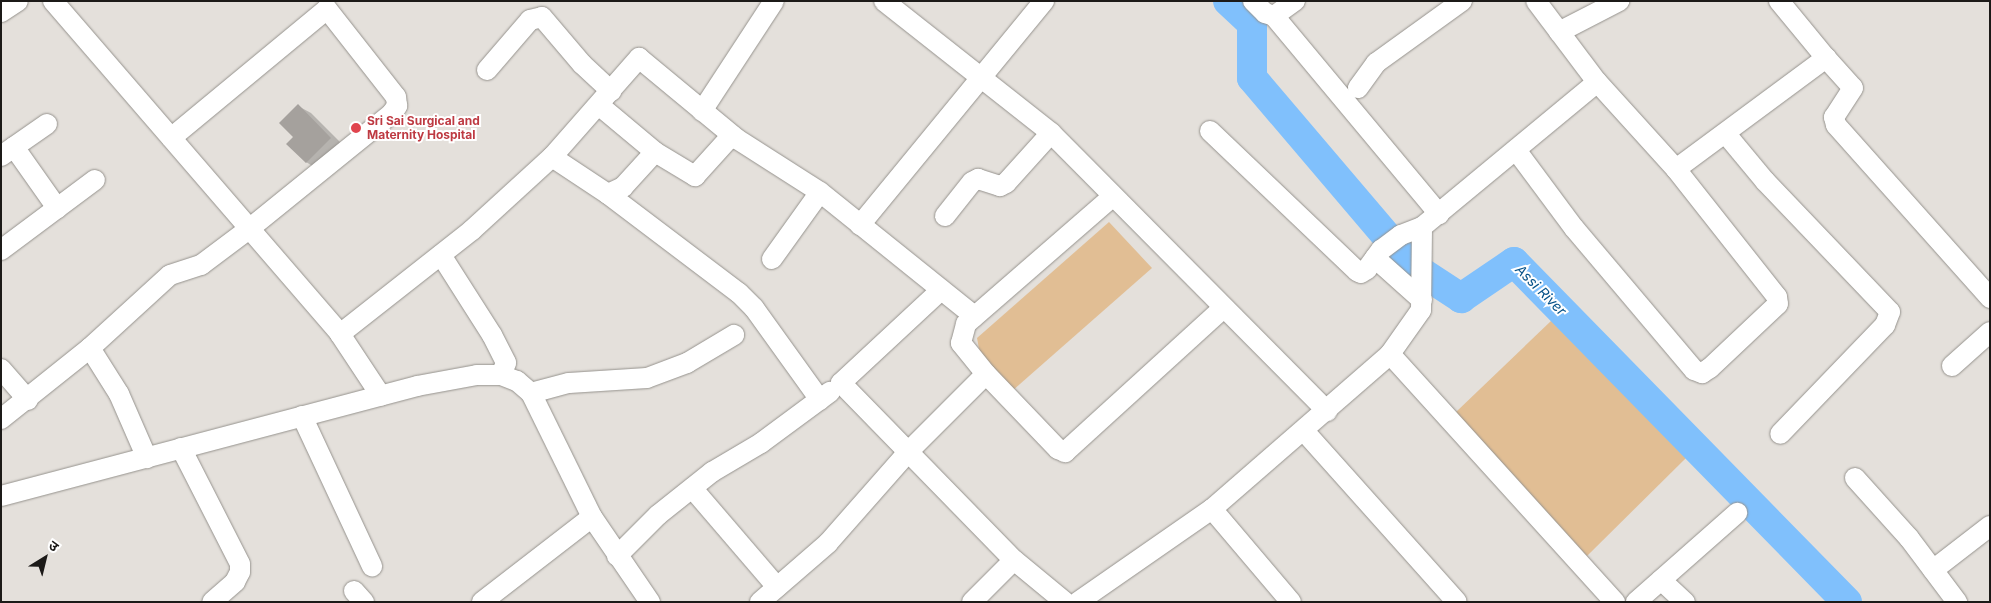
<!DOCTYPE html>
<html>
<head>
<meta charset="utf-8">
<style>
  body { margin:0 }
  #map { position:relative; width:1991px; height:603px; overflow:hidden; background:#e4e0db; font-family:Inter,"Noto Sans Devanagari",sans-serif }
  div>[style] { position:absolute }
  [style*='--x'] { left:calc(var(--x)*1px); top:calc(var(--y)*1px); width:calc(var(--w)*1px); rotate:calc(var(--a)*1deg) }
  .green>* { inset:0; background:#e1be94 }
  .shadow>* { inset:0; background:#0003 }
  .river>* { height:30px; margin:-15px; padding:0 15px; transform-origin:15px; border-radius:15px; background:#80c0fc }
  .building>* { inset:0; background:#a5a19d }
  .roads { filter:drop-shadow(0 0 1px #95928d) drop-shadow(0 0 1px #95928d) }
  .minor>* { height:20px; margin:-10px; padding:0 10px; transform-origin:10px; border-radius:10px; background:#fff }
  .dots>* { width:14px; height:14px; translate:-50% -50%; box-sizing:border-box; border:2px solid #fff; border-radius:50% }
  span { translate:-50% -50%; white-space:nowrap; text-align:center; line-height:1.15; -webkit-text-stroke:4px #fff; paint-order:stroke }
  .health-label { font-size:12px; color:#be3a42; font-weight:700 }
  .left { translate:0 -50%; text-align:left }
  .water-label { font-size:14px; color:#085389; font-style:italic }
  .frame { position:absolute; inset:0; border:2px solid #1c1a18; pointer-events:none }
  .north { position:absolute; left:20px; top:533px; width:50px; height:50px; -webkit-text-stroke:4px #fff; paint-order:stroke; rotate:36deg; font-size:14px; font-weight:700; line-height:20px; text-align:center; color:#1c1a18 }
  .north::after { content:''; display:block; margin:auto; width:18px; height:22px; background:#1c1a18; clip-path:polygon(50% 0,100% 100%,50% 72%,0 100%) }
</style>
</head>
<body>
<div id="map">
  <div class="green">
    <div style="clip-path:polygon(1109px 222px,1152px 268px,1012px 391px,981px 359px,977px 338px)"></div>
    <div style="clip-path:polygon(1552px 320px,1687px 457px,1587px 556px,1456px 412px)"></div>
  </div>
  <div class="shadow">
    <div style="clip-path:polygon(298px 106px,311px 113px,343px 145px,319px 170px,306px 162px,295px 137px)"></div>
  </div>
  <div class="river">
    <div style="--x:1228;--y:1;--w:33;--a:43"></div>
    <div style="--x:1252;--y:23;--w:55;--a:90"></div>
    <div style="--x:1252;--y:78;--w:247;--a:49.6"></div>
    <div style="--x:1412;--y:266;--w:59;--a:33.1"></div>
    <div style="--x:1461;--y:298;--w:64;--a:-34.2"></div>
    <div style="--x:1514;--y:262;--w:476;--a:45.6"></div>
  </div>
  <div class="building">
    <div style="clip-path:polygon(298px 104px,331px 138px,306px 163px,286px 144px,293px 137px,279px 123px)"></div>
  </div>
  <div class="roads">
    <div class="minor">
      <div style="--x:53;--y:1;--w:440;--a:49.2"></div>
      <div style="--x:340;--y:334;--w:74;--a:56.5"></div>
      <div style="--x:884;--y:1;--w:213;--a:38.3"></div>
      <div style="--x:1051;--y:133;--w:392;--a:45.2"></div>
      <div style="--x:1253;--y:1;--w:17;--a:45"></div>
      <div style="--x:1265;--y:13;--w:9;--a:18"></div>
      <div style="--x:1274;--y:16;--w:26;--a:-36"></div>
      <div style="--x:1;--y:12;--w:20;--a:-33"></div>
      <div style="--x:1274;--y:16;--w:258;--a:50.2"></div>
      <div style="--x:1559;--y:32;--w:68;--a:-27.3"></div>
      <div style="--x:1826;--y:58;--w:40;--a:48"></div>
      <div style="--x:1853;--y:88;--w:35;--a:123"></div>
      <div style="--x:1834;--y:117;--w:8;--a:76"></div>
      <div style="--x:1836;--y:125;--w:232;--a:48.3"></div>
      <div style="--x:487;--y:70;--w:66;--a:-49.3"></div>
      <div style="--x:530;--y:20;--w:12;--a:-14"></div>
      <div style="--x:542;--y:17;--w:62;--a:49.6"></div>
      <div style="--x:582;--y:64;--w:40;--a:43"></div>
      <div style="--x:1358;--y:88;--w:31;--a:-54"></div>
      <div style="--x:1376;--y:63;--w:106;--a:-35.8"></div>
      <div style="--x:600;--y:106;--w:72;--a:39.9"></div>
      <div style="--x:655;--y:152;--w:47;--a:31"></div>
      <div style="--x:695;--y:176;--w:55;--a:-47.9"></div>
      <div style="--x:702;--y:111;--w:131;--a:-56.8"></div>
      <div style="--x:1210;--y:131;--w:203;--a:43.6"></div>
      <div style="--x:1357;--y:271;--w:4;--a:27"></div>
      <div style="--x:1361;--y:273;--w:7;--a:-34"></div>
      <div style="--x:1367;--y:269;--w:24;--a:-54"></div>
      <div style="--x:1381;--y:250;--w:25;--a:-37"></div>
      <div style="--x:1401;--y:235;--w:22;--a:-21"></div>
      <div style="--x:1726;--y:134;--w:61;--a:50.3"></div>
      <div style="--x:1765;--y:181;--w:181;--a:46.3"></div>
      <div style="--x:1890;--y:312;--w:14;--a:111"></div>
      <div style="--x:1885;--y:325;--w:151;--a:133.9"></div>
      <div style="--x:14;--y:147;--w:75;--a:54.8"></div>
      <div style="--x:1516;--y:150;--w:97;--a:53.4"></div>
      <div style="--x:1574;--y:228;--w:186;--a:49.8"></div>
      <div style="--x:1694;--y:370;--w:9;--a:21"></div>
      <div style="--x:1702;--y:373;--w:9;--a:-32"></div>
      <div style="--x:1710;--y:368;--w:93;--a:-43.3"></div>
      <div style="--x:1778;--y:304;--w:7;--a:-98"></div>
      <div style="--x:1777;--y:297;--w:163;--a:-128.3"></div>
      <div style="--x:1676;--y:169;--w:118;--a:-132.2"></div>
      <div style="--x:1597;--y:82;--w:101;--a:-127"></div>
      <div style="--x:1;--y:156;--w:56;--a:-34.8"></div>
      <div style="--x:552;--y:157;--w:67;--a:33.5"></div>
      <div style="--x:608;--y:194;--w:17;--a:-25"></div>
      <div style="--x:623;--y:187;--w:47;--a:-47.6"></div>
      <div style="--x:1676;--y:169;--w:187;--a:-36.5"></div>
      <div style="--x:1826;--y:58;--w:74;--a:-129.5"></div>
      <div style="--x:608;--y:194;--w:164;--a:37.1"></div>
      <div style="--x:739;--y:293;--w:21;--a:45"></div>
      <div style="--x:754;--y:308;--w:113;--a:54.3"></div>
      <div style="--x:945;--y:216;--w:43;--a:-51.5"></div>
      <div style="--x:972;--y:182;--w:7;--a:-27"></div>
      <div style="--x:978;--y:179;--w:23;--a:18"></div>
      <div style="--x:1000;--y:186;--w:7;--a:-27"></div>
      <div style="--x:1006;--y:183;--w:67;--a:-48"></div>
      <div style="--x:860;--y:225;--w:290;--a:-50.6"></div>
      <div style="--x:1;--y:250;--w:117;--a:-36.7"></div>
      <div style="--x:441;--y:255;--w:95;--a:57.5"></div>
      <div style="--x:492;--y:335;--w:31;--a:63"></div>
      <div style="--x:506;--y:363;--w:13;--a:113"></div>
      <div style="--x:1375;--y:258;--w:63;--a:41.8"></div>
      <div style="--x:772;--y:259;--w:82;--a:-54.4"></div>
      <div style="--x:941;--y:290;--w:137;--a:137.1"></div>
      <div style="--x:841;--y:383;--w:248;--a:45.7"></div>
      <div style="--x:1014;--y:560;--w:66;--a:39.5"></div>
      <div style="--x:340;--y:334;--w:168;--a:-38.2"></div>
      <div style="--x:472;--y:230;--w:108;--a:-42.4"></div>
      <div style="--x:552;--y:157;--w:132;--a:-48.7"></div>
      <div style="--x:639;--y:58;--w:127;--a:39.6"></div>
      <div style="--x:737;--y:139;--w:98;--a:32.6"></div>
      <div style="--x:820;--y:192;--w:198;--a:38.8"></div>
      <div style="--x:90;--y:348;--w:54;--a:57.8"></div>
      <div style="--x:119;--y:394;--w:70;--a:66.4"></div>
      <div style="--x:1390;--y:354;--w:335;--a:47.8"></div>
      <div style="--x:1952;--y:366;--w:51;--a:-41.8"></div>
      <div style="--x:1;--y:369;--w:41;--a:48.9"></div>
      <div style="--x:986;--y:374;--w:104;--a:46.2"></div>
      <div style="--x:1058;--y:449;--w:8;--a:23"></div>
      <div style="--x:1065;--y:452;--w:214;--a:-42.3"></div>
      <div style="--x:531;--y:393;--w:39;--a:-15"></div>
      <div style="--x:569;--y:383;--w:78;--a:-3.7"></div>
      <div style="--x:647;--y:378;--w:43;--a:-20.6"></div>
      <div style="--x:687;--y:363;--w:55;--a:-30.8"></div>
      <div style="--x:302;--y:416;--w:166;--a:65"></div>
      <div style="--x:1;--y:419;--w:114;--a:-38.6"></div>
      <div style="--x:90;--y:348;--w:108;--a:-42.4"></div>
      <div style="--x:170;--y:275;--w:33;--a:-18"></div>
      <div style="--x:201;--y:265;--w:60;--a:-36.9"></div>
      <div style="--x:249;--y:229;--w:184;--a:-39"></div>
      <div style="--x:392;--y:113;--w:9;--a:-54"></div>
      <div style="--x:397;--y:106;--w:9;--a:-96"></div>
      <div style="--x:396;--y:97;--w:112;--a:-128.1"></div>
      <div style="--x:327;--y:9;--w:202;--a:140.4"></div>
      <div style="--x:1304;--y:431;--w:229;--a:48.2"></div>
      <div style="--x:181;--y:448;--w:130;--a:63"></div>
      <div style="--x:240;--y:564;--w:8;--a:90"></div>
      <div style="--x:240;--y:572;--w:11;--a:117"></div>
      <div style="--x:235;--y:582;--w:30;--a:139"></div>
      <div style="--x:1855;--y:478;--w:81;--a:48"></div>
      <div style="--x:1909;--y:538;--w:80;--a:53.1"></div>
      <div style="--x:693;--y:489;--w:129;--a:49.4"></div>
      <div style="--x:1;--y:496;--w:430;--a:-14.8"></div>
      <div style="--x:417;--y:386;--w:61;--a:-10.4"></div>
      <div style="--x:477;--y:375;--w:24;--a:0"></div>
      <div style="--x:501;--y:375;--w:17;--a:21"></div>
      <div style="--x:517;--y:381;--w:18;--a:41"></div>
      <div style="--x:531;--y:393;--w:138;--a:63.8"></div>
      <div style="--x:592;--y:517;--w:103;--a:55.7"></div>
      <div style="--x:1212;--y:509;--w:122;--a:49.7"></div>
      <div style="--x:617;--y:556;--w:58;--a:-45"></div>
      <div style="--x:658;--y:515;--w:69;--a:-38.5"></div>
      <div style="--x:712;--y:472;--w:57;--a:-30.6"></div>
      <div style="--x:761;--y:443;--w:86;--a:-36.5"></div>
      <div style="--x:1933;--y:570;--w:72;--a:-37.7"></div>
      <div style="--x:1661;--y:580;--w:33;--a:43"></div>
      <div style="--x:354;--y:591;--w:15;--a:48"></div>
      <div style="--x:482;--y:602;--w:139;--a:-37.7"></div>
      <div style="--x:760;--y:602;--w:90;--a:-40.9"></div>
      <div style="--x:828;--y:543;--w:124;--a:-48.6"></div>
      <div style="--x:910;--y:450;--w:107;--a:-45"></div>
      <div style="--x:986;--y:374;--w:40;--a:-129"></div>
      <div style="--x:961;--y:343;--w:20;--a:-75"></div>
      <div style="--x:966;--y:324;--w:195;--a:-41"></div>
      <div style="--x:972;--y:602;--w:59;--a:-45"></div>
      <div style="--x:1078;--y:602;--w:163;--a:-34.8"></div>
      <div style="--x:1212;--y:509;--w:236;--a:-41"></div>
      <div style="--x:1390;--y:354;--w:54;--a:-54.8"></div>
      <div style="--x:1421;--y:310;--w:83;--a:-89.3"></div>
      <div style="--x:1422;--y:227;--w:227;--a:-39.6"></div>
      <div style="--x:1636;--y:602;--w:135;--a:-41.4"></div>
    </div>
  </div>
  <div class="dots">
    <div style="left:356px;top:128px;background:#e0444e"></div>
  </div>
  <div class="health-label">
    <span class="left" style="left:367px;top:128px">Sri Sai Surgical and<br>Maternity Hospital</span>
  </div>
  <div class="water-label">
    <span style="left:1541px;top:290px;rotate:45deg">Assi River</span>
  </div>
  <div class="frame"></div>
  <div class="north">उ</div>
</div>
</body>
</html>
